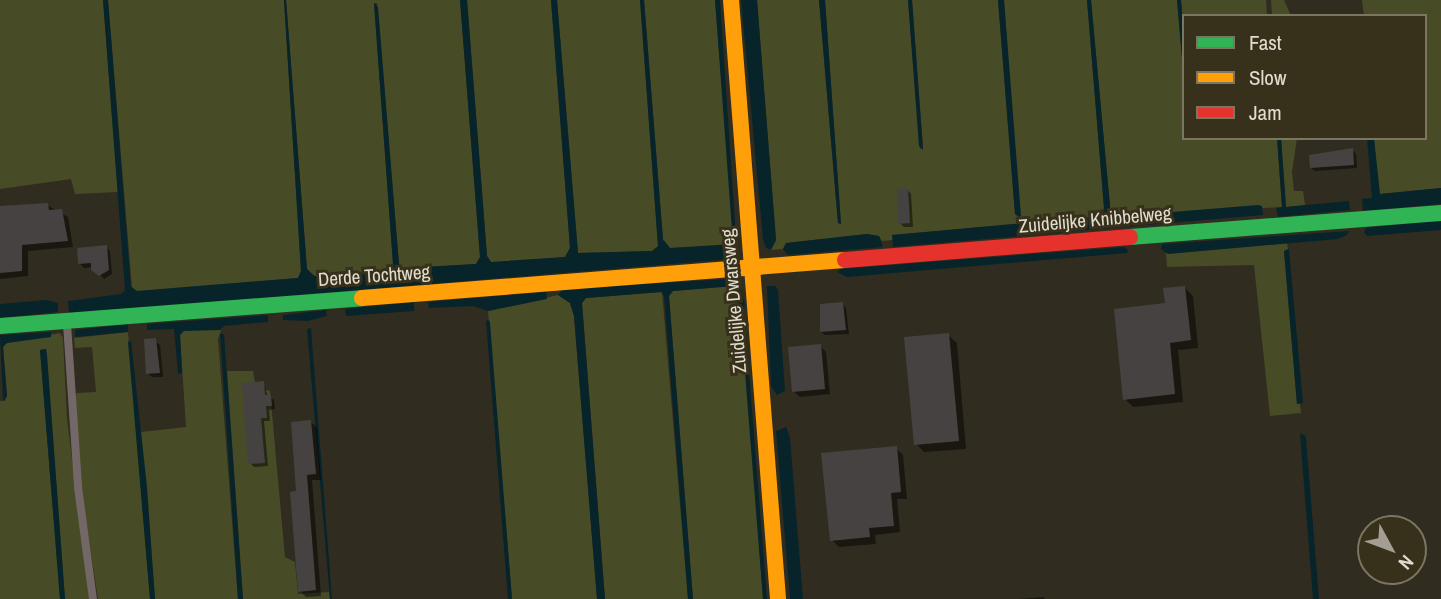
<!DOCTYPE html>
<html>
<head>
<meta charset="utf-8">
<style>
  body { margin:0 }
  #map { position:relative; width:1441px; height:599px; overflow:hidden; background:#312c20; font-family:"Archivo Narrow",sans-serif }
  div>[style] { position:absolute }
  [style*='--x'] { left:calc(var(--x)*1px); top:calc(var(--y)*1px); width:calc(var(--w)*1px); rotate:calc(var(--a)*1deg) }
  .green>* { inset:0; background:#474c26 }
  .water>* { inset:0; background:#07242a }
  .shadow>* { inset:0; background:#0007 }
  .building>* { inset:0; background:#464241 }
  .lane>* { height:8px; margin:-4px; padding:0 4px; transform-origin:4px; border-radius:4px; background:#736867 }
  .fast>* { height:16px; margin:-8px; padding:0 8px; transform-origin:8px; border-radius:8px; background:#30b455 }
  .slow>* { height:16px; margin:-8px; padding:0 8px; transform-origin:8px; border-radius:8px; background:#ff9f0a }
  .jam>* { height:16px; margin:-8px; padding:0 8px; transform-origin:8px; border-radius:8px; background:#e5322d }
  span { translate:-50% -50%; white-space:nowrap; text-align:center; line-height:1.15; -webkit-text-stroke:6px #37301a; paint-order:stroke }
  .street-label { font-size:19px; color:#e1dccf }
  .legend { position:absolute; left:1182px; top:14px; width:245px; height:126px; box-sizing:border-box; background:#37301a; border:2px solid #7b7562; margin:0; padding:9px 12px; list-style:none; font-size:21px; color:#e1dccf }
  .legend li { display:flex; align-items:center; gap:14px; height:35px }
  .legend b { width:35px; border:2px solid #7b7562 }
  .north { position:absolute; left:1357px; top:515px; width:70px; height:70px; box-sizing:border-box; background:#37301a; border:2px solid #7b7562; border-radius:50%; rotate:131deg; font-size:19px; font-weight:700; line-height:28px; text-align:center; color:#e1dccf }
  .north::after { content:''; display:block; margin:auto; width:24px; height:32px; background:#a39e92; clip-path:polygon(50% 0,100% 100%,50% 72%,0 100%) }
</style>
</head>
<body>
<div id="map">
  <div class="green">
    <div style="clip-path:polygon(0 0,103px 0,118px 192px,75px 194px,71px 179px,0 189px)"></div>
    <div style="clip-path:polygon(108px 0,284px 0,301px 271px,298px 278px,139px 292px,132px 287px)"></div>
    <div style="clip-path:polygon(286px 0,460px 0,480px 257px,476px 264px,405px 269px,399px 265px,377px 3px,374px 3px,393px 264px,386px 271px,348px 275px,315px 276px,307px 269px)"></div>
    <div style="clip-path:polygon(467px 0,551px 0,570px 248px,565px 257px,491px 263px,487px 256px)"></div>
    <div style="clip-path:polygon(557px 0,640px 0,658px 247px,652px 251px,578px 253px)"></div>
    <div style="clip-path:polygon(644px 0,715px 0,734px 239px,728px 246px,670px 248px,663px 239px)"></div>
    <div style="clip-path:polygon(757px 0,819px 0,838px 223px,841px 224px,825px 0,908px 0,920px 149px,923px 148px,912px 0,998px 0,1015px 214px,1019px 217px,1004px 0,1087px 0,1104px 208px,1101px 217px,893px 235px,893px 240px,882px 241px,879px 236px,867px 234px,786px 243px,783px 249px,771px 250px,776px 240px)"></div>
    <div style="clip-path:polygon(1091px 0,1177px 0,1184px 81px,1184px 138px,1277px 138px,1282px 207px,1111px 217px)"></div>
    <div style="clip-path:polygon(1181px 0,1266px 0,1267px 16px,1184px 16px,1184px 36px)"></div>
    <div style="clip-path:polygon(1271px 0,1284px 0,1291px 16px,1272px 16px)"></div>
    <div style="clip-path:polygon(1362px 0,1441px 0,1441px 188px,1380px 194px,1378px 191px,1374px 138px,1425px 138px,1425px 16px,1364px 16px)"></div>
    <div style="clip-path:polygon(1281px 138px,1297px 138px,1292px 172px,1294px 191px,1303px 191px,1305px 205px,1286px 207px)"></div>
    <div style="clip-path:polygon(1287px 243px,1288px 249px,1284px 251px,1297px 404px,1300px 404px,1301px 413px,1270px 416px,1254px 265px,1167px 267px,1166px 253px)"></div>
    <div style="clip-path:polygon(734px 286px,744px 334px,763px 599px,693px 599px,669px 296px,673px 291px)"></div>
    <div style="clip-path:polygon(662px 292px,688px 599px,605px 599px,582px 303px,586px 298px)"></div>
    <div style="clip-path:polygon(558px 295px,570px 303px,574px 316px,597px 599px,512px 599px,488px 311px)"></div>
    <div style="clip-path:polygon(213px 328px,221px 330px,218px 339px,238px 599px,155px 599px,141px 432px,186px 427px,180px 335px,184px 330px)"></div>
    <div style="clip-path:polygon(128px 332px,150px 599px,98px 599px,83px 501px,74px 399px,77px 393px,96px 392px,92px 347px,75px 348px,74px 338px)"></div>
    <div style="clip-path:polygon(60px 333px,63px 338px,67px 418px,89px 599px,65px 599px,46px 349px,40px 350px,60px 599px,0 599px,0 401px,5px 401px,7px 396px,3px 347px,6px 343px)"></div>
    <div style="clip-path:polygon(227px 371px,253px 371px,256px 388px,270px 391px,285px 557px,295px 562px,298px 594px,329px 592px,330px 599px,243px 599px)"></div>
  </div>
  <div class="water">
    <div style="clip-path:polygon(103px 0,108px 0,131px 287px,136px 291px,298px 278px,301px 271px,284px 0,286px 0,307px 269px,314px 276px,386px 271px,393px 264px,374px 3px,378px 7px,399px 264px,402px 268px,476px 264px,480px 257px,460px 0,467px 0,487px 256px,491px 262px,565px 257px,570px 248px,551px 0,557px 0,578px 253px,652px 251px,658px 246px,640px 0,644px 0,663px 240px,670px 248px,733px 244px,715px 0,720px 0,737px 252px,731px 259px,69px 314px,68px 301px,121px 294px,125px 290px)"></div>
    <div style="clip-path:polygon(741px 0,757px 0,776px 240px,771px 250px,766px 248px,763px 239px)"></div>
    <div style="clip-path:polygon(819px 0,825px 0,841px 224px,838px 223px)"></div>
    <div style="clip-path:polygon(908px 0,912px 0,923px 150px,919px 146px)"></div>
    <div style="clip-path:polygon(998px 0,1004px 0,1021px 216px,1019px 217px,1015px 214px)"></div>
    <div style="clip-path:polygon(1087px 0,1091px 0,1111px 217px,1258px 205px,1262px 206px,1263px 215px,893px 247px,892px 235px,1101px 216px,1104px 208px)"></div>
    <div style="clip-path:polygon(1177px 0,1181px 0,1184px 36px,1184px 81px)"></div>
    <div style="clip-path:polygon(1277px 138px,1281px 138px,1286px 207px,1349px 201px,1350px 210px,1278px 217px,1276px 208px,1282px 207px)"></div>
    <div style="clip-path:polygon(1367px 138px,1374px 138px,1380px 194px,1441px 188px,1441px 204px,1363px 211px,1362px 199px,1372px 198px)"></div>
    <div style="clip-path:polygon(1441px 220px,1441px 230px,1367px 236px,1364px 232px,1366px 228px)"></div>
    <div style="clip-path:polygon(1349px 231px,1347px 235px,1338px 239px,1168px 254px,1161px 249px,1162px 244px)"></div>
    <div style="clip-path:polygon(867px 234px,879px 236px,883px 247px,788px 255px,783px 249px,786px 243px)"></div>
    <div style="clip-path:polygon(1124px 247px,1128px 250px,1127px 253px,847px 277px,837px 272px,840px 269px)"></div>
    <div style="clip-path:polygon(1289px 249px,1303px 403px,1297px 404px,1284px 251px)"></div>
    <div style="clip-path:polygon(728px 279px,740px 287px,745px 303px,742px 320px,734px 286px,673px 291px,669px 296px,693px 599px,688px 599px,664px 296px,661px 292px,586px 298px,582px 303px,605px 599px,597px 599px,574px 316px,570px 303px,558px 295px,563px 289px)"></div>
    <div style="clip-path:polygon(767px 286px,775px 286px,778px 290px,785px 391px,777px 395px,771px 386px)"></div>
    <div style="clip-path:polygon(546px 292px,547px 299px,488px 311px,473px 306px,429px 308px,428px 302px)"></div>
    <div style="clip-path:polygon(46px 300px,58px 303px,58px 312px,0 318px,0 304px)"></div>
    <div style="clip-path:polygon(414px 302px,414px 311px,346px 316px,345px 309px)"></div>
    <div style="clip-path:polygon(326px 310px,327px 316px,308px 321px,283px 320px,283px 315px)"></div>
    <div style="clip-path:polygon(268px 315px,268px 322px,224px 326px,220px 330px,184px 331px,180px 335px,182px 373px,178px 374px,174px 329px,147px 330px,147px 324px)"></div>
    <div style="clip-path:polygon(489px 320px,490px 323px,512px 599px,508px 599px,486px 321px)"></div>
    <div style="clip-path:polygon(128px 324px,128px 332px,75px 337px,75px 330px)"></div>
    <div style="clip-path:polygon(311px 328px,332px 599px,330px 599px,307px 329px)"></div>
    <div style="clip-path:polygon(51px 332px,51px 337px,7px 343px,3px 347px,7px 396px,3px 401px,0 335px)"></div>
    <div style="clip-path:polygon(220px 334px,224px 334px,243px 599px,238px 599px)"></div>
    <div style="clip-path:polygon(746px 334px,767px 599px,763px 599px,742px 335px)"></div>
    <div style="clip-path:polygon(131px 341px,147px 487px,155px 599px,150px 599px,128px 342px)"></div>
    <div style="clip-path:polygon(46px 349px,47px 355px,65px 599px,60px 599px,40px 350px)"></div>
    <div style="clip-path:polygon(786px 427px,790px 438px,803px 599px,790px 599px,776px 431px)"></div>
    <div style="clip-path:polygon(1300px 434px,1305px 435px,1306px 439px,1319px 599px,1313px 599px)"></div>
  </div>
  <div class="shadow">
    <div style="clip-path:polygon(1352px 150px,1356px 154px,1357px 168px,1315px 171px,1311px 168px)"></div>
    <div style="clip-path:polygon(908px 190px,911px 194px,913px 227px,904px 227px,900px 223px)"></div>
    <div style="clip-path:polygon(47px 205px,68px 217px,73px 247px,28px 251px,28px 276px,0 279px,0 208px)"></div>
    <div style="clip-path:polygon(106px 247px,110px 251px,112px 274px,104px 279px,93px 267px,84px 268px,80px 264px)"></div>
    <div style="clip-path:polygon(1185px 288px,1193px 296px,1198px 348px,1178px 350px,1183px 402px,1133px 407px,1125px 399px,1167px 305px)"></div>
    <div style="clip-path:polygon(843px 304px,846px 308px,849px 334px,825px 335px,821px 332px)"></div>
    <div style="clip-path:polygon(948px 335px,957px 343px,966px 449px,924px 452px,916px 444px)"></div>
    <div style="clip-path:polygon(156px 342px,160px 345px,163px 377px,152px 377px,148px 374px)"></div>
    <div style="clip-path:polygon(820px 346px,826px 352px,830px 394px,800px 397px,793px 391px)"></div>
    <div style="clip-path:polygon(263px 383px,268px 396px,274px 400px,275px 409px,269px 410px,270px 421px,264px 421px,268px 466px,254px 467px,250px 463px)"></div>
    <div style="clip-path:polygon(311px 422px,317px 428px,321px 480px,312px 480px,321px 596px,306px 597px,300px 591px,298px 493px)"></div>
    <div style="clip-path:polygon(896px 448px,903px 455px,907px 499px,897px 499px,900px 532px,875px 535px,876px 544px,839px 547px,832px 540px)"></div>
    <div style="clip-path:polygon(1043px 597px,1045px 599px,1019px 599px)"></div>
  </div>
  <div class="building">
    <div style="clip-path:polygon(1353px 148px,1354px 165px,1310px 168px,1309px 155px)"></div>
    <div style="clip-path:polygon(897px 188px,908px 188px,910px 223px,898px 224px)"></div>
    <div style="clip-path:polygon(48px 203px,49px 210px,62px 209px,68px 241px,22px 245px,22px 271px,0 273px,0 206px)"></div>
    <div style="clip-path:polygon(107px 245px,109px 270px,99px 276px,91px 270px,91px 263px,78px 264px,77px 248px)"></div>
    <div style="clip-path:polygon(1185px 286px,1191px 340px,1170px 343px,1175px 394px,1123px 400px,1114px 309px,1165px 303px,1163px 288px)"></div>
    <div style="clip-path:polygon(843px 302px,846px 330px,820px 332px,820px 304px)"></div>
    <div style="clip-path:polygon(949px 333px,959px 441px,914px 445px,904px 337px)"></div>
    <div style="clip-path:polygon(156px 338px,160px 373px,146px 374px,144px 339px)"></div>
    <div style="clip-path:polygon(821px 344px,825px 389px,792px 392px,788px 347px)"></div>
    <div style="clip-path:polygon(264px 381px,265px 395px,271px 395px,272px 406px,266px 406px,267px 418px,261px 418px,265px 463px,248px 464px,242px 383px)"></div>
    <div style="clip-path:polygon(311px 420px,316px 474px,307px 475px,316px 590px,298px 592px,290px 492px,296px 491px,291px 422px)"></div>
    <div style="clip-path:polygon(897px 446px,901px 492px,891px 493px,894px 526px,869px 528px,870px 537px,830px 541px,821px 453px)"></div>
  </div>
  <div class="lane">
    <div style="--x:67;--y:324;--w:163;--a:86.1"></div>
    <div style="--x:78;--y:487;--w:113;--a:82.4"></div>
  </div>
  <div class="fast">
    <div style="--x:1130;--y:237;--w:312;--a:-4.4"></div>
    <div style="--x:0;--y:326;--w:363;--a:-4.4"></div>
  </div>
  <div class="slow">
    <div style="--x:731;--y:0;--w:601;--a:85.51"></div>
    <div style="--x:362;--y:298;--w:484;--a:-4.5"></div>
  </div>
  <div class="jam">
    <div style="--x:845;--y:260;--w:286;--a:-4.6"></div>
  </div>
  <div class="street-label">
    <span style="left:1095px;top:220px;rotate:-5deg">Zuidelijke Knibbelweg</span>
    <span style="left:374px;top:276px;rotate:-4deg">Derde Tochtweg</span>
    <span style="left:734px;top:301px;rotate:-95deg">Zuidelijke Dwarsweg</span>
  </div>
  <ul class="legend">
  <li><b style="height:9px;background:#30b455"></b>Fast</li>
  <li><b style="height:9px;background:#ff9f0a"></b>Slow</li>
  <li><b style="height:9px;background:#e5322d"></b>Jam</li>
  </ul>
  <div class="north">N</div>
</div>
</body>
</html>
